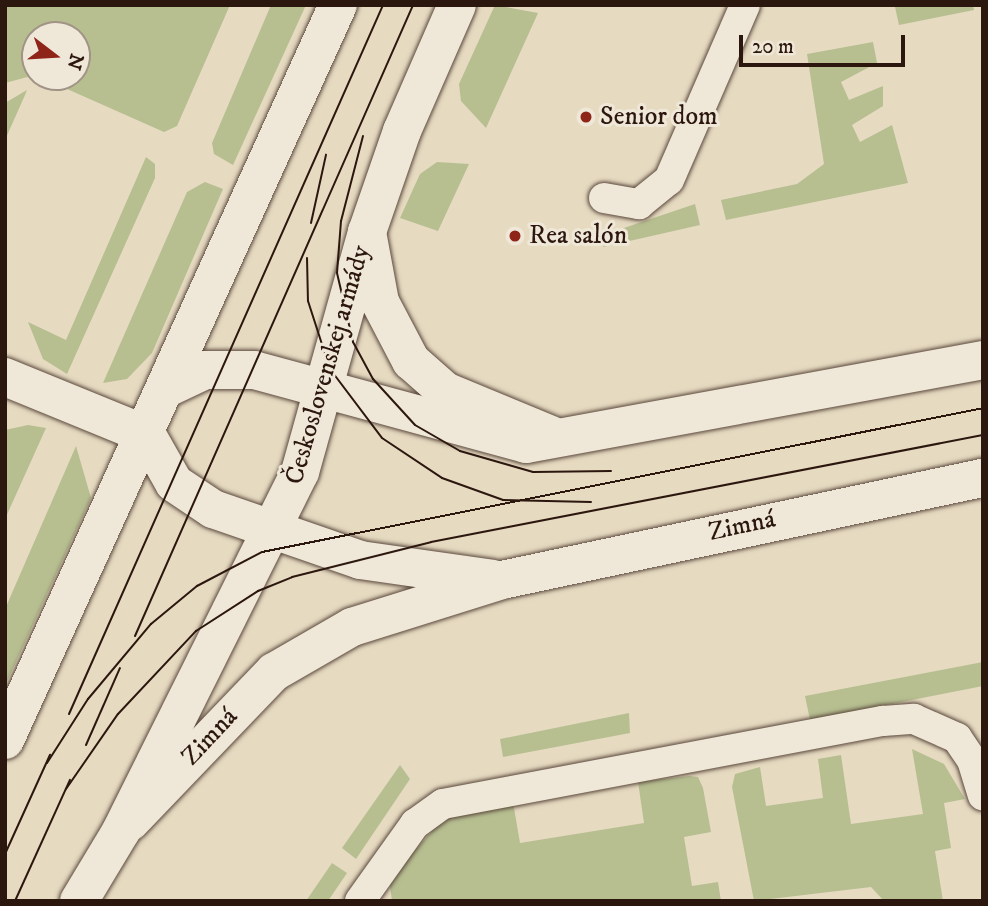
<!DOCTYPE html>
<html>
<head>
<meta charset="utf-8">
<style>
  body { margin:0 }
  #map { position:relative; width:988px; height:906px; overflow:hidden; background:#e6dac1; font-family:"IM FELL DW Pica",serif }
  div>[style] { position:absolute }
  [style*='--x'] { left:calc(var(--x)*1px); top:calc(var(--y)*1px); width:calc(var(--w)*1px); rotate:calc(var(--a)*1deg) }
  .green>* { inset:0; background:#b7bf91 }
  .roads { filter:drop-shadow(0 0 2px #5a483c) drop-shadow(0 0 2px #5a483c) }
  .service>* { height:30px; margin:-15px; padding:0 15px; transform-origin:15px; border-radius:15px; background:#efe7d7 }
  .minor>* { height:38px; margin:-19px; padding:0 19px; transform-origin:19px; border-radius:19px; background:#efe7d7 }
  .tertiary>* { height:38px; margin:-19px; padding:0 19px; transform-origin:19px; border-radius:19px; background:#efe7d7 }
  .tram>* { height:2px; margin:-1px; padding:0 1px; transform-origin:1px; border-radius:1px; background:#2c170f }
  .dots>* { width:19px; height:19px; translate:-50% -50%; box-sizing:border-box; border:4px solid #efe7d7; border-radius:50% }
  span { translate:-50% -50%; white-space:nowrap; text-align:center; line-height:1.15; -webkit-text-stroke:6px #efe7d7; paint-order:stroke }
  .poi-label { font-size:26px; color:#2c170f }
  .left { translate:0 -50%; text-align:left }
  .street-label { font-size:26px; color:#2c170f }
  .frame { position:absolute; inset:0; border:7px solid #2c170f; pointer-events:none }
  .north { position:absolute; left:21px; top:21px; width:70px; height:70px; box-sizing:border-box; background:#efe7d7; border:2px solid #a19487; border-radius:50%; rotate:107deg; font-size:19px; font-weight:700; line-height:28px; text-align:center; color:#2c170f }
  .north::after { content:''; display:block; margin:auto; width:24px; height:32px; background:#8f2418; clip-path:polygon(50% 0,100% 100%,50% 72%,0 100%) }
  .scale { position:absolute; left:739px; top:35px; width:166px; height:32px; box-sizing:border-box; border:4px solid #2c170f; border-top:0; padding-left:9px; font-size:21px; line-height:24px; white-space:nowrap; color:#2c170f; -webkit-text-stroke:5px #efe7d7; paint-order:stroke }
</style>
</head>
<body>
<div id="map">
  <div class="green">
    <div style="clip-path:polygon(5px 5px,230px 5px,177px 126px,164px 132px,40px 77px,77px 77px,77px 35px,35px 35px,35px 75px,5px 83px)"></div>
    <div style="clip-path:polygon(271px 5px,306px 5px,233px 165px,214px 154px,212px 143px)"></div>
    <div style="clip-path:polygon(495px 5px,538px 13px,486px 128px,461px 101px,459px 84px)"></div>
    <div style="clip-path:polygon(973px 5px,974px 10px,899px 25px,895px 7px)"></div>
    <div style="clip-path:polygon(873px 42px,877px 63px,841px 82px,849px 100px,883px 86px,883px 106px,852px 125px,860px 142px,892px 125px,908px 183px,726px 220px,721px 200px,797px 184px,824px 164px,807px 54px)"></div>
    <div style="clip-path:polygon(27px 90px,25px 95px,5px 140px,5px 103px)"></div>
    <div style="clip-path:polygon(146px 157px,155px 164px,155px 178px,67px 374px,43px 359px,28px 322px,66px 340px)"></div>
    <div style="clip-path:polygon(437px 162px,469px 164px,438px 231px,400px 218px,420px 174px)"></div>
    <div style="clip-path:polygon(205px 182px,223px 189px,152px 353px,127px 379px,103px 383px,187px 192px)"></div>
    <div style="clip-path:polygon(695px 204px,700px 225px,603px 247px,609px 233px)"></div>
    <div style="clip-path:polygon(28px 425px,46px 428px,5px 519px,5px 430px)"></div>
    <div style="clip-path:polygon(76px 446px,91px 498px,5px 686px,5px 609px)"></div>
    <div style="clip-path:polygon(983px 662px,983px 686px,810px 720px,805px 696px)"></div>
    <div style="clip-path:polygon(629px 713px,630px 733px,503px 757px,500px 739px)"></div>
    <div style="clip-path:polygon(912px 749px,944px 764px,965px 799px,944px 803px,951px 848px,935px 851px,943px 901px,884px 901px,871px 887px,754px 901px,732px 787px,735px 774px,760px 767px,766px 806px,823px 798px,818px 759px,841px 755px,851px 824px,923px 814px)"></div>
    <div style="clip-path:polygon(400px 765px,410px 779px,356px 859px,342px 848px)"></div>
    <div style="clip-path:polygon(689px 776px,698px 777px,703px 788px,711px 832px,684px 837px,692px 886px,718px 882px,721px 901px,392px 901px,389px 879px,445px 817px,513px 802px,520px 843px,644px 823px,638px 782px)"></div>
    <div style="clip-path:polygon(332px 863px,347px 873px,328px 901px,306px 901px)"></div>
  </div>
  <div class="roads">
    <div class="service">
      <div style="--x:604;--y:198;--w:36;--a:10"></div>
      <div style="--x:639;--y:204;--w:38;--a:-39"></div>
      <div style="--x:669;--y:180;--w:191;--a:-66.5"></div>
      <div style="--x:360;--y:901;--w:95;--a:-54.5"></div>
      <div style="--x:415;--y:824;--w:34;--a:-36"></div>
      <div style="--x:443;--y:804;--w:448;--a:-10.7"></div>
      <div style="--x:883;--y:721;--w:31;--a:-4"></div>
      <div style="--x:914;--y:719;--w:47;--a:23.8"></div>
      <div style="--x:957;--y:738;--w:27;--a:56"></div>
      <div style="--x:972;--y:760;--w:37;--a:73"></div>
    </div>
    <div class="minor">
      <div style="--x:367;--y:232;--w:71;--a:79.5"></div>
      <div style="--x:380;--y:302;--w:67;--a:62.3"></div>
      <div style="--x:411;--y:361;--w:45;--a:41.4"></div>
      <div style="--x:445;--y:391;--w:115;--a:22.5"></div>
      <div style="--x:5;--y:377;--w:153;--a:22.2"></div>
      <div style="--x:147;--y:435;--w:55;--a:60.6"></div>
      <div style="--x:174;--y:483;--w:47;--a:33.7"></div>
      <div style="--x:213;--y:509;--w:156;--a:19.1"></div>
      <div style="--x:360;--y:560;--w:134;--a:8.1"></div>
      <div style="--x:167;--y:388;--w:42;--a:-25.3"></div>
      <div style="--x:205;--y:370;--w:49;--a:0"></div>
      <div style="--x:254;--y:370;--w:282;--a:15.2"></div>
      <div style="--x:526;--y:444;--w:465;--a:-10.4"></div>
      <div style="--x:130;--y:822;--w:208;--a:-46.2"></div>
      <div style="--x:274;--y:672;--w:90;--a:-30"></div>
      <div style="--x:352;--y:627;--w:157;--a:-17.4"></div>
      <div style="--x:502;--y:580;--w:492;--a:-12"></div>
    </div>
    <div class="tertiary">
      <div style="--x:5;--y:740;--w:807;--a:-65.63"></div>
      <div style="--x:79;--y:901;--w:82;--a:-59"></div>
      <div style="--x:121;--y:831;--w:401;--a:-63.5"></div>
      <div style="--x:300;--y:472;--w:249;--a:-74.4"></div>
      <div style="--x:367;--y:232;--w:107;--a:-70.9"></div>
      <div style="--x:402;--y:131;--w:137;--a:-66.4"></div>
    </div>
  </div>
  <div class="tram">
    <div style="--x:363;--y:136;--w:88;--a:104.5"></div>
    <div style="--x:341;--y:221;--w:52;--a:94.4"></div>
    <div style="--x:337;--y:273;--w:71;--a:76.9"></div>
    <div style="--x:353;--y:342;--w:42;--a:61.6"></div>
    <div style="--x:373;--y:379;--w:62;--a:47.6"></div>
    <div style="--x:415;--y:425;--w:52;--a:30"></div>
    <div style="--x:460;--y:451;--w:76;--a:16"></div>
    <div style="--x:533;--y:472;--w:78;--a:-0.7"></div>
    <div style="--x:311;--y:223;--w:70;--a:-77.6"></div>
    <div style="--x:307;--y:258;--w:43;--a:88.7"></div>
    <div style="--x:308;--y:301;--w:71;--a:72.1"></div>
    <div style="--x:330;--y:369;--w:86;--a:53"></div>
    <div style="--x:382;--y:438;--w:72;--a:33.7"></div>
    <div style="--x:442;--y:478;--w:65;--a:19.8"></div>
    <div style="--x:503;--y:500;--w:88;--a:1.3"></div>
    <div style="--x:135;--y:636;--w:690;--a:-66.22"></div>
    <div style="--x:69;--y:714;--w:775;--a:-66.11"></div>
    <div style="--x:86;--y:745;--w:84;--a:-66.2"></div>
    <div style="--x:47;--y:763;--w:76;--a:-57.4"></div>
    <div style="--x:88;--y:699;--w:98;--a:-50"></div>
    <div style="--x:151;--y:624;--w:60;--a:-39.6"></div>
    <div style="--x:197;--y:586;--w:73;--a:-27.6"></div>
    <div style="--x:262;--y:552;--w:735;--a:-11.29"></div>
    <div style="--x:66;--y:789;--w:91;--a:-55.3"></div>
    <div style="--x:118;--y:714;--w:114;--a:-46.8"></div>
    <div style="--x:196;--y:631;--w:74;--a:-32.8"></div>
    <div style="--x:258;--y:591;--w:37;--a:-22"></div>
    <div style="--x:292;--y:577;--w:143;--a:-14.1"></div>
    <div style="--x:431;--y:542;--w:562;--a:-10.97"></div>
    <div style="--x:5;--y:854;--w:109;--a:-65.6"></div>
    <div style="--x:15;--y:901;--w:133;--a:-65.6"></div>
  </div>
  <div class="dots">
    <div style="left:586px;top:117px;background:#8f2418"></div>
    <div style="left:515px;top:236px;background:#8f2418"></div>
  </div>
  <div class="poi-label">
    <span class="left" style="left:600px;top:117px">Senior dom</span>
    <span class="left" style="left:529px;top:236px">Rea salón</span>
  </div>
  <div class="street-label">
    <span style="left:328px;top:365px;rotate:-74deg">Československej armády</span>
    <span style="left:742px;top:526px;rotate:-12deg">Zimná</span>
    <span style="left:210px;top:737px;rotate:-47deg">Zimná</span>
  </div>
  <div class="frame"></div>
  <div class="north">N</div>
  <div class="scale">20 m</div>
</div>
</body>
</html>
